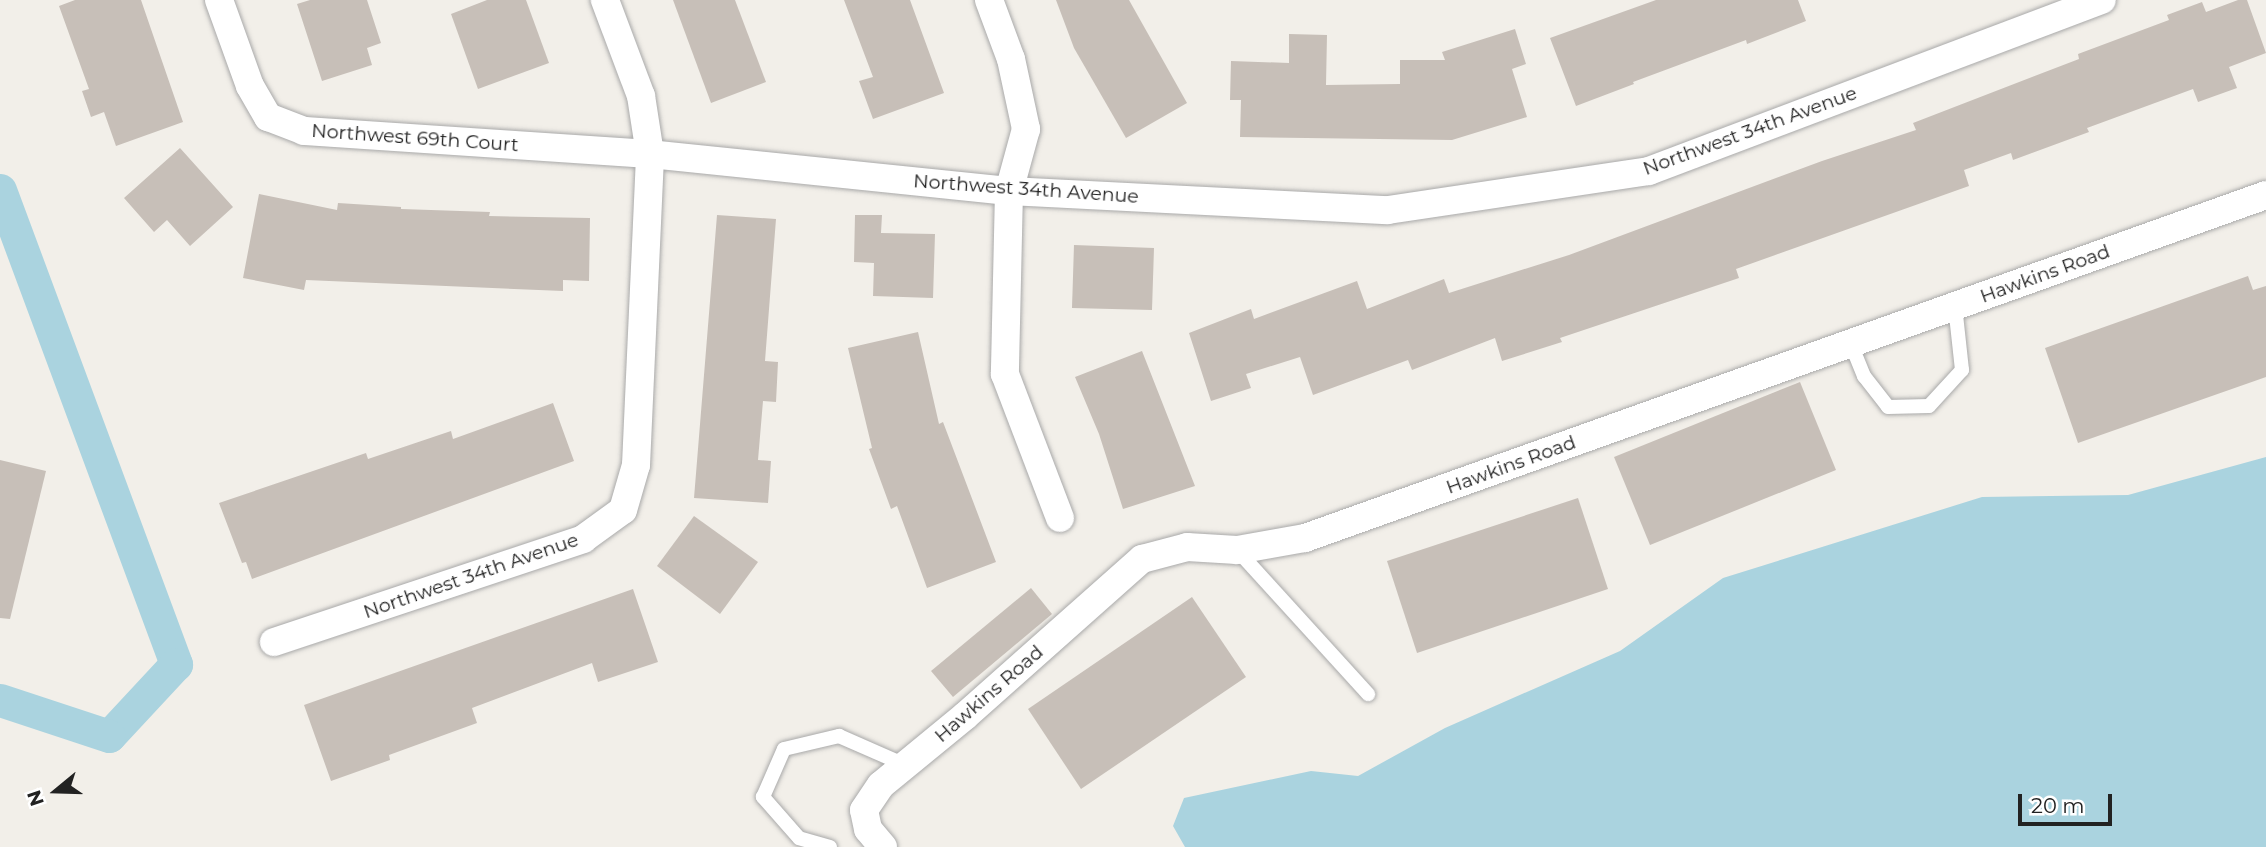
<!DOCTYPE html>
<html>
<head>
<meta charset="utf-8">
<style>
  body { margin:0 }
  #map { position:relative; width:2266px; height:847px; overflow:hidden; background:#f2efe9; font-family:Montserrat,sans-serif }
  div>[style] { position:absolute }
  [style*='--x'] { left:calc(var(--x)*1px); top:calc(var(--y)*1px); width:calc(var(--w)*1px); rotate:calc(var(--a)*1deg) }
  .water>* { inset:0; background:#aad3df }
  .canal>* { height:33px; margin:-16.5px; padding:0 16.5px; transform-origin:16.5px; border-radius:16.5px; background:#aad3df }
  .building>* { inset:0; background:#c7bfb8 }
  .roads { filter:drop-shadow(0 0 2px #a9a9a9) drop-shadow(0 0 2px #a9a9a9) }
  .service>* { height:14px; margin:-7px; padding:0 7px; transform-origin:7px; border-radius:7px; background:#fff }
  .minor>* { height:28px; margin:-14px; padding:0 14px; transform-origin:14px; border-radius:14px; background:#fff }
  span { translate:-50% -50%; white-space:nowrap; text-align:center; line-height:1.15; -webkit-text-stroke:5px #fff; paint-order:stroke }
  .street-label { font-size:19px; color:#222 }
  .north { position:absolute; left:21px; top:756px; width:70px; height:70px; -webkit-text-stroke:5px #fff; paint-order:stroke; rotate:251deg; font-size:19px; font-weight:700; line-height:28px; text-align:center; color:#222 }
  .north::after { content:''; display:block; margin:auto; width:24px; height:32px; background:#222; clip-path:polygon(50% 0,100% 100%,50% 72%,0 100%) }
  .scale { position:absolute; left:2018px; top:794px; width:94px; height:32px; box-sizing:border-box; border:4px solid #222; border-top:0; padding-left:9px; font-size:21px; line-height:24px; white-space:nowrap; color:#222; -webkit-text-stroke:5px #fff; paint-order:stroke }
</style>
</head>
<body>
<div id="map">
  <div class="water">
    <div style="clip-path:polygon(2266px 457px,2266px 847px,1185px 847px,1173px 826px,1184px 798px,1311px 771px,1358px 776px,1445px 728px,1620px 651px,1723px 578px,1982px 497px,2128px 495px)"></div>
  </div>
  <div class="canal">
    <div style="--x:0;--y:190;--w:506;--a:69.63"></div>
    <div style="--x:176;--y:664;--w:98;--a:132.9"></div>
    <div style="--x:109;--y:736;--w:115;--a:-161.7"></div>
  </div>
  <div class="building">
    <div style="clip-path:polygon(75px 0,141px 0,183px 122px,116px 146px,104px 112px,91px 117px,82px 91px,89px 89px,59px 6px)"></div>
    <div style="clip-path:polygon(310px 0,367px 0,381px 43px,367px 48px,372px 65px,322px 81px,297px 4px)"></div>
    <div style="clip-path:polygon(487px 0,526px 0,549px 63px,478px 89px,451px 14px)"></div>
    <div style="clip-path:polygon(673px 0,735px 0,766px 82px,711px 103px)"></div>
    <div style="clip-path:polygon(844px 0,910px 0,944px 93px,873px 119px,859px 81px,873px 77px)"></div>
    <div style="clip-path:polygon(1056px 0,1129px 0,1187px 103px,1126px 138px,1074px 48px)"></div>
    <div style="clip-path:polygon(1656px 0,1798px 0,1806px 21px,1747px 44px,1746px 40px,1633px 82px,1634px 84px,1576px 106px,1550px 38px)"></div>
    <div style="clip-path:polygon(2238px 0,2247px 0,2266px 53px,2229px 67px,2237px 88px,2198px 102px,2193px 89px,2087px 128px,2089px 132px,2013px 160px,2011px 153px,1964px 170px,1969px 186px,1736px 269px,1739px 278px,1560px 338px,1562px 342px,1502px 361px,1495px 338px,1412px 370px,1408px 360px,1313px 395px,1300px 357px,1246px 374px,1251px 388px,1211px 401px,1189px 333px,1251px 309px,1254px 319px,1357px 281px,1367px 309px,1444px 279px,1449px 293px,1569px 255px,1822px 161px,1916px 130px,1913px 123px,2079px 59px,2078px 54px,2169px 20px,2167px 15px,2202px 2px,2206px 12px)"></div>
    <div style="clip-path:polygon(1515px 29px,1526px 64px,1512px 69px,1527px 117px,1452px 140px,1240px 137px,1241px 100px,1230px 100px,1231px 61px,1289px 63px,1289px 34px,1327px 35px,1326px 85px,1400px 84px,1400px 60px,1445px 60px,1442px 52px)"></div>
    <div style="clip-path:polygon(180px 148px,233px 207px,190px 246px,167px 220px,154px 232px,124px 198px)"></div>
    <div style="clip-path:polygon(259px 194px,337px 210px,338px 203px,401px 207px,401px 209px,490px 212px,489px 216px,590px 218px,589px 281px,563px 280px,563px 291px,306px 280px,304px 290px,243px 278px)"></div>
    <div style="clip-path:polygon(717px 215px,776px 219px,765px 361px,778px 362px,776px 402px,763px 401px,758px 460px,771px 461px,768px 503px,694px 498px)"></div>
    <div style="clip-path:polygon(855px 215px,882px 215px,881px 233px,935px 234px,933px 298px,873px 296px,874px 263px,854px 262px)"></div>
    <div style="clip-path:polygon(1074px 245px,1154px 248px,1152px 310px,1072px 308px)"></div>
    <div style="clip-path:polygon(2248px 276px,2253px 290px,2266px 286px,2266px 377px,2078px 443px,2045px 348px)"></div>
    <div style="clip-path:polygon(918px 332px,939px 424px,943px 422px,996px 562px,927px 588px,897px 506px,891px 509px,869px 449px,872px 448px,848px 348px)"></div>
    <div style="clip-path:polygon(1142px 351px,1195px 486px,1123px 509px,1099px 434px,1075px 377px)"></div>
    <div style="clip-path:polygon(1800px 382px,1836px 470px,1650px 545px,1614px 457px)"></div>
    <div style="clip-path:polygon(553px 403px,574px 461px,252px 579px,246px 562px,242px 563px,219px 503px,366px 453px,368px 459px,451px 431px,453px 439px)"></div>
    <div style="clip-path:polygon(0 460px,46px 471px,10px 619px,0 618px)"></div>
    <div style="clip-path:polygon(1578px 498px,1608px 589px,1417px 653px,1387px 561px)"></div>
    <div style="clip-path:polygon(694px 516px,758px 562px,720px 614px,657px 566px)"></div>
    <div style="clip-path:polygon(1031px 588px,1052px 614px,953px 697px,931px 671px)"></div>
    <div style="clip-path:polygon(633px 589px,658px 662px,598px 682px,592px 663px,472px 708px,477px 723px,389px 755px,390px 760px,331px 781px,304px 705px)"></div>
    <div style="clip-path:polygon(1192px 597px,1246px 677px,1081px 789px,1028px 709px)"></div>
  </div>
  <div class="roads">
    <div class="service">
      <div style="--x:1851;--y:344;--w:35;--a:68"></div>
      <div style="--x:1864;--y:376;--w:39;--a:52"></div>
      <div style="--x:1888;--y:407;--w:41;--a:-1.4"></div>
      <div style="--x:1929;--y:406;--w:49;--a:-47.5"></div>
      <div style="--x:1962;--y:370;--w:64;--a:-96.2"></div>
      <div style="--x:1237;--y:550;--w:195;--a:47.7"></div>
      <div style="--x:830;--y:847;--w:32;--a:-164"></div>
      <div style="--x:799;--y:838;--w:55;--a:-131.3"></div>
      <div style="--x:763;--y:797;--w:52;--a:-66.4"></div>
      <div style="--x:784;--y:749;--w:57;--a:-13.3"></div>
      <div style="--x:839;--y:736;--w:72;--a:23.7"></div>
    </div>
    <div class="minor">
      <div style="--x:219;--y:0;--w:91;--a:70.2"></div>
      <div style="--x:250;--y:86;--w:36;--a:60"></div>
      <div style="--x:268;--y:117;--w:39;--a:21"></div>
      <div style="--x:304;--y:131;--w:347;--a:3.8"></div>
      <div style="--x:650;--y:154;--w:361;--a:5.9"></div>
      <div style="--x:1009;--y:191;--w:379;--a:2.9"></div>
      <div style="--x:1388;--y:210;--w:264;--a:-8.5"></div>
      <div style="--x:1649;--y:171;--w:484;--a:-20.7"></div>
      <div style="--x:989;--y:0;--w:63;--a:69.6"></div>
      <div style="--x:1011;--y:59;--w:72;--a:77.9"></div>
      <div style="--x:1026;--y:129;--w:64;--a:105.3"></div>
      <div style="--x:1009;--y:191;--w:183;--a:91.3"></div>
      <div style="--x:1005;--y:374;--w:154;--a:69.1"></div>
      <div style="--x:274;--y:642;--w:326;--a:-18.4"></div>
      <div style="--x:583;--y:539;--w:49;--a:-35.9"></div>
      <div style="--x:623;--y:510;--w:47;--a:-73.9"></div>
      <div style="--x:636;--y:465;--w:311;--a:-87.4"></div>
      <div style="--x:650;--y:154;--w:59;--a:-98.8"></div>
      <div style="--x:641;--y:96;--w:103;--a:-110.6"></div>
      <div style="--x:883;--y:847;--w:23;--a:-130"></div>
      <div style="--x:868;--y:829;--w:19;--a:-102"></div>
      <div style="--x:864;--y:810;--w:30;--a:-56"></div>
      <div style="--x:881;--y:785;--w:109;--a:-39.4"></div>
      <div style="--x:965;--y:716;--w:237;--a:-41.6"></div>
      <div style="--x:1142;--y:559;--w:47;--a:-14.9"></div>
      <div style="--x:1187;--y:547;--w:50;--a:3.4"></div>
      <div style="--x:1237;--y:550;--w:69;--a:-10"></div>
      <div style="--x:1305;--y:538;--w:1020;--a:-19.64"></div>
    </div>
  </div>
  <div class="street-label">
    <span style="left:1750px;top:131px;rotate:-20deg">Northwest 34th Avenue</span>
    <span style="left:415px;top:138px;rotate:4deg">Northwest 69th Court</span>
    <span style="left:1026px;top:189px;rotate:4deg">Northwest 34th Avenue</span>
    <span style="left:2045px;top:274px;rotate:-20deg">Hawkins Road</span>
    <span style="left:1511px;top:465px;rotate:-20deg">Hawkins Road</span>
    <span style="left:471px;top:576px;rotate:-19deg">Northwest 34th Avenue</span>
    <span style="left:989px;top:694px;rotate:-41deg">Hawkins Road</span>
  </div>
  <div class="north">N</div>
  <div class="scale">20 m</div>
</div>
</body>
</html>
